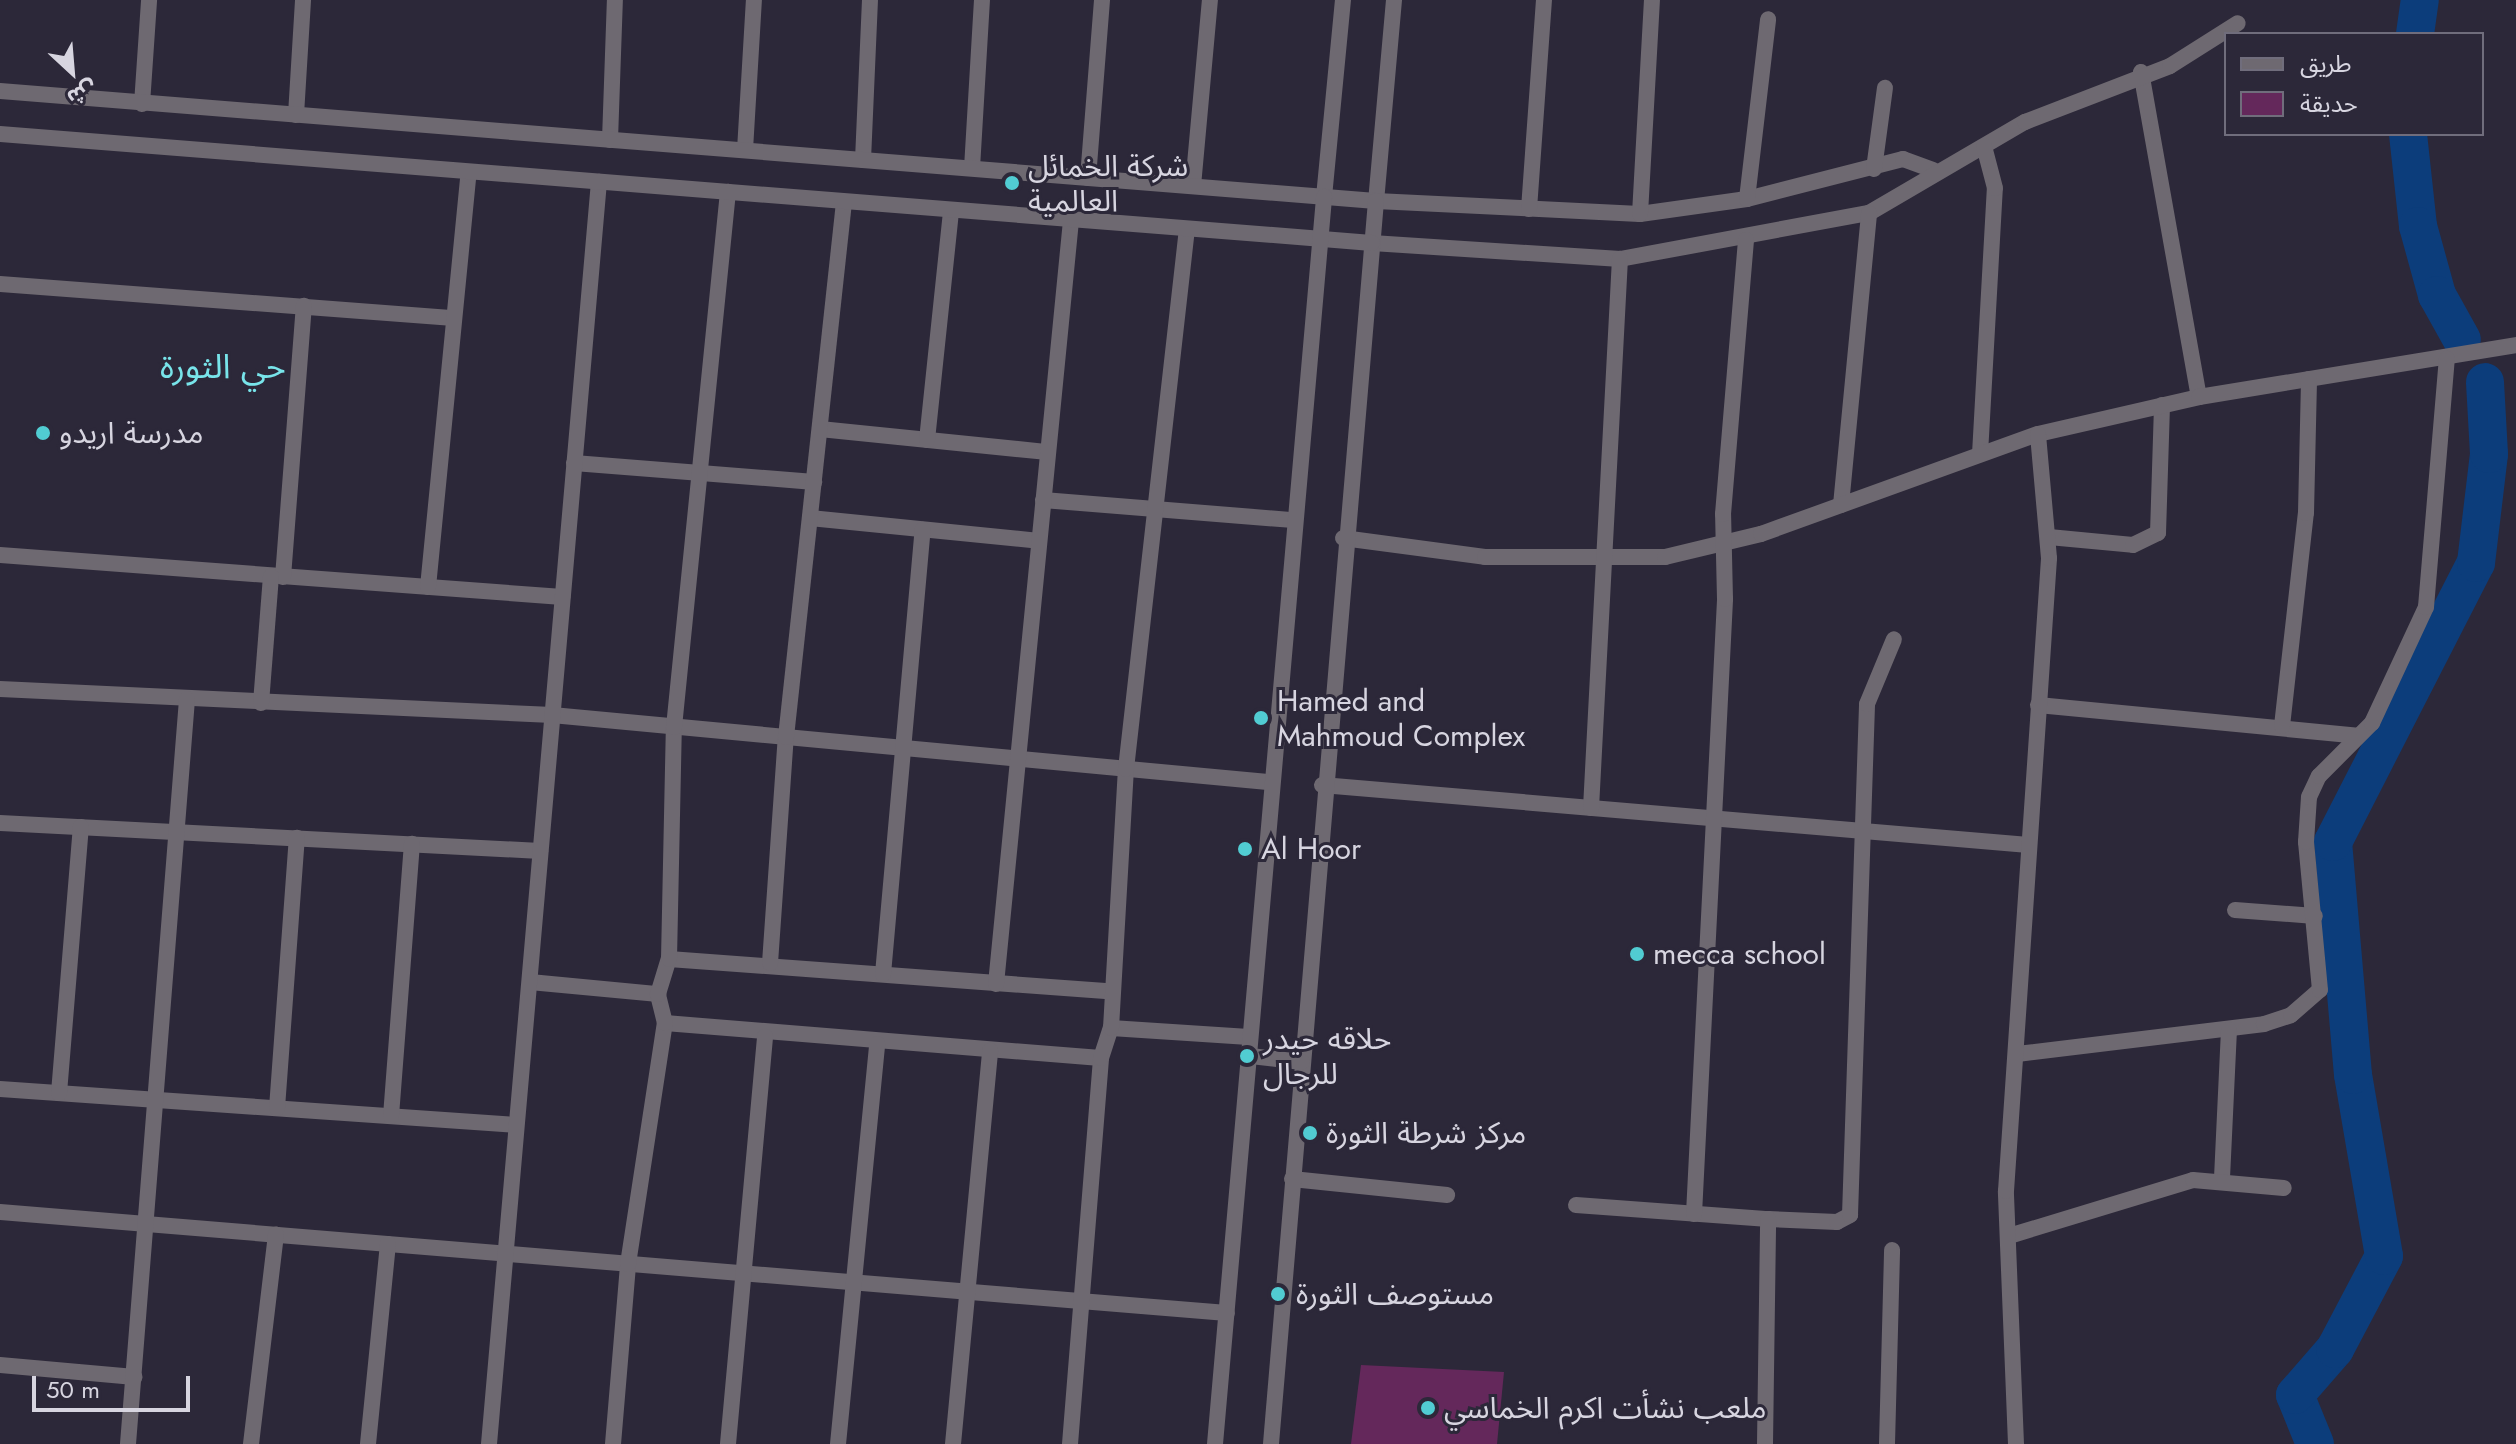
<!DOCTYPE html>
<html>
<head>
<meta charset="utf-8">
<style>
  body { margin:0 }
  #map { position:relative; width:2516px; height:1444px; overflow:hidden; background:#2c2839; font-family:Jost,"Noto Sans Arabic",sans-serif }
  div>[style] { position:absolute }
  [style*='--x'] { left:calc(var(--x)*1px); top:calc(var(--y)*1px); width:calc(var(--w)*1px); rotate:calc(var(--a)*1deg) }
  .green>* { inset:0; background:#64285b }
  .river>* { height:38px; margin:-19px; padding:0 19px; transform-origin:19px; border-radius:19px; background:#0c3d7b }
  .minor>* { height:16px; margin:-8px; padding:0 8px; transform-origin:8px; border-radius:8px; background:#6e6971 }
  .tertiary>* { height:16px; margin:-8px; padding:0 8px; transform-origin:8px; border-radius:8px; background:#6e6971 }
  .dots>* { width:22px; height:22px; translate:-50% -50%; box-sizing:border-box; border:4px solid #2c2839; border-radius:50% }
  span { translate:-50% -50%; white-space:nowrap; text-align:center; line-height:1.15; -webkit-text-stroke:6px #2c2839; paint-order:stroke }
  .poi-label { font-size:30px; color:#d7d5e0 }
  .left { translate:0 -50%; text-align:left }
  .quarter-label { font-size:34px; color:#78e4ea }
  .legend { position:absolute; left:2224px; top:32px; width:260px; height:104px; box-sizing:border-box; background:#2c2839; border:2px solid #706d7c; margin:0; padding:10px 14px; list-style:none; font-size:24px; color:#d7d5e0 }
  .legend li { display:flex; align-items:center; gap:16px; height:40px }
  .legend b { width:40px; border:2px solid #706d7c }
  .north { position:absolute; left:32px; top:32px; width:80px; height:80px; -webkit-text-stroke:6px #2c2839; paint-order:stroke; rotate:154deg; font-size:22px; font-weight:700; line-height:32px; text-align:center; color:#d7d5e0 }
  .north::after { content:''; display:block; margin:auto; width:28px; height:36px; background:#d7d5e0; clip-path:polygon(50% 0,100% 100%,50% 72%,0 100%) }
  .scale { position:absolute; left:32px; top:1376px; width:158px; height:36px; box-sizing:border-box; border:4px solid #d7d5e0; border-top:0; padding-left:10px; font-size:24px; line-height:28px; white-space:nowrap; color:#d7d5e0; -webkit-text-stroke:6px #2c2839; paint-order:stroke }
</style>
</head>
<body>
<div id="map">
  <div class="green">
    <div style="clip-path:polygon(1361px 1365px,1504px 1372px,1497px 1444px,1351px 1444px)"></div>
  </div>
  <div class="river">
    <div style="--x:2415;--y:34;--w:34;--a:-82"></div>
    <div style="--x:2408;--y:134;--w:93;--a:83.8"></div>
    <div style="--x:2418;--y:226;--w:72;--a:74.6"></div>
    <div style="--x:2437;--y:295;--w:51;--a:60.9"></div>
    <div style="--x:2315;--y:1444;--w:53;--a:-112.2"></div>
    <div style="--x:2295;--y:1395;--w:61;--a:-49"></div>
    <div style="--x:2335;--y:1349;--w:105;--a:-62.2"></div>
    <div style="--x:2384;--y:1256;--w:184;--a:-99.7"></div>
    <div style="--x:2353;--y:1075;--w:234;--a:-94.9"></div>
    <div style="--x:2333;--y:842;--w:314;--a:-62.9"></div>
    <div style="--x:2476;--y:563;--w:110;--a:-83.2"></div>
    <div style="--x:2489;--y:454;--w:72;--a:-93.2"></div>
  </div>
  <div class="minor">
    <div style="--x:1394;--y:0;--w:202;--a:95.1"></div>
    <div style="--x:1376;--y:201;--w:264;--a:2.8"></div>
    <div style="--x:1640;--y:214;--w:108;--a:-8"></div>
    <div style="--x:1747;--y:199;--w:161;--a:-14.4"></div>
    <div style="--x:1903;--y:159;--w:32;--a:20"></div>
    <div style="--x:2141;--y:72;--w:330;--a:79.9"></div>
    <div style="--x:142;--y:104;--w:104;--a:-86.1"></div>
    <div style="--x:296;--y:115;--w:115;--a:-86.5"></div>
    <div style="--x:610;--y:140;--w:140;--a:-88"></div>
    <div style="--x:745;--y:150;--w:150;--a:-86.6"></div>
    <div style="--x:863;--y:160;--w:160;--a:-87.5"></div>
    <div style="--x:972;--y:168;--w:168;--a:-86.6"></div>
    <div style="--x:1874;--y:169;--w:82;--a:-82.3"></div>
    <div style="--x:1088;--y:178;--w:179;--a:-85.5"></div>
    <div style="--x:1193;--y:186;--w:187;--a:-84.8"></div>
    <div style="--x:1324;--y:197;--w:198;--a:-84.5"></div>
    <div style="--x:1747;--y:199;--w:181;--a:-83.3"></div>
    <div style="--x:1529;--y:209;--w:210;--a:-85.9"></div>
    <div style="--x:1640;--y:214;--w:214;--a:-86.8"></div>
    <div style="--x:1372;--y:243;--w:249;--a:3.7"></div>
    <div style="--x:1620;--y:259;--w:253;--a:-10.5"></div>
    <div style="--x:1869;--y:213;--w:181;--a:-30.3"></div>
    <div style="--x:2025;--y:122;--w:155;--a:-21.1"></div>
    <div style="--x:2170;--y:66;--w:80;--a:-32.3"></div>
    <div style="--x:0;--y:284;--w:455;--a:4.3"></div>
    <div style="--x:820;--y:429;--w:229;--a:5.8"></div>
    <div style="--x:927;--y:440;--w:231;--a:-84"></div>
    <div style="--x:1980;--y:454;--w:266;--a:-86.8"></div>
    <div style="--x:1995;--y:188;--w:43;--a:-104.7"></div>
    <div style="--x:574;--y:463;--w:241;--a:4.5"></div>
    <div style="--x:1043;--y:500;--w:248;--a:4.6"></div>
    <div style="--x:1841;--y:505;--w:293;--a:-84.5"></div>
    <div style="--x:810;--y:518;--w:230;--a:5.7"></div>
    <div style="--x:2049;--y:537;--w:84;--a:5.4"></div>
    <div style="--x:2133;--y:545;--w:28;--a:-26"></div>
    <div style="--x:2158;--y:533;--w:128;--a:-88.2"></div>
    <div style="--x:1343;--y:538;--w:143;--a:7.6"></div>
    <div style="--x:1485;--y:557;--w:180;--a:0"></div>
    <div style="--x:1665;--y:557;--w:99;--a:-13.5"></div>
    <div style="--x:1761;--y:534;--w:294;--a:-19.9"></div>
    <div style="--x:2038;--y:434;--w:165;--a:-12.9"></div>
    <div style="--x:2199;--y:397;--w:321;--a:-9.3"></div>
    <div style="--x:0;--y:555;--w:564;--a:4.27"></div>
    <div style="--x:283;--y:577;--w:272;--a:-85.6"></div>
    <div style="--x:428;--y:587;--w:417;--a:-84.4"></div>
    <div style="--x:0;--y:689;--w:553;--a:2.7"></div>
    <div style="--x:552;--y:715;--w:719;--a:5.35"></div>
    <div style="--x:261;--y:703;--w:127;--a:-85.5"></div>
    <div style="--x:2038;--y:705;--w:321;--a:5.5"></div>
    <div style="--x:2282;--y:726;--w:214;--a:-83.6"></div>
    <div style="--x:2306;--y:513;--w:134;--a:-88.7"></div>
    <div style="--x:1322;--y:785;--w:709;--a:4.86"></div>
    <div style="--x:1591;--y:808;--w:550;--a:-86.98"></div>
    <div style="--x:0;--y:823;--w:541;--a:2.97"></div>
    <div style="--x:2235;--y:910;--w:80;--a:4.3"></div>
    <div style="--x:669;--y:959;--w:441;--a:4.2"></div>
    <div style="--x:770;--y:963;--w:227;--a:-86"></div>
    <div style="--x:786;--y:737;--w:538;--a:-83.81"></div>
    <div style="--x:883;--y:974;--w:446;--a:-84.9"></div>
    <div style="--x:530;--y:982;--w:129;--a:5.4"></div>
    <div style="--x:996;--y:984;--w:768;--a:-84.39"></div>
    <div style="--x:665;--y:1023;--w:437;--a:4.6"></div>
    <div style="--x:1111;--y:1028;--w:138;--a:3.7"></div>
    <div style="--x:2017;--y:1054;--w:249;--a:-6.9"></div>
    <div style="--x:2264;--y:1024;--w:28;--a:-18"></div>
    <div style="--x:2291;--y:1015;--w:38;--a:-41"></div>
    <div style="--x:2320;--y:990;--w:149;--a:-95.4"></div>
    <div style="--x:2306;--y:842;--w:45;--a:-86.2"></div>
    <div style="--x:2309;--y:797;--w:23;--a:-65"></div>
    <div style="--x:2319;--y:776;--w:75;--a:-45"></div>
    <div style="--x:2372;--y:723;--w:128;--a:-65"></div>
    <div style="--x:2426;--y:607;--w:249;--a:-85.2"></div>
    <div style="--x:0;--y:1089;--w:517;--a:3.99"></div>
    <div style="--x:59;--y:1093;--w:267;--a:-85.3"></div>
    <div style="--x:277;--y:1108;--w:271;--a:-85.8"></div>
    <div style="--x:391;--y:1116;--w:273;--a:-85.6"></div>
    <div style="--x:2222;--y:1178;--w:148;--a:-87.3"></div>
    <div style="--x:1292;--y:1179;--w:156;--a:5.9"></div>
    <div style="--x:1576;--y:1205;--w:193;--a:4.2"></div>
    <div style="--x:1768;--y:1219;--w:69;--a:2.5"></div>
    <div style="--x:1837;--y:1222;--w:15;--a:-28"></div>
    <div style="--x:1850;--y:1215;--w:511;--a:-88.09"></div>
    <div style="--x:1867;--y:704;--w:70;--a:-67.4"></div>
    <div style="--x:0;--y:1212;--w:1231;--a:4.71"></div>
    <div style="--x:1694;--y:1214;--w:616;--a:-87.11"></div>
    <div style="--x:1725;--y:599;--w:85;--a:-91.3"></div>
    <div style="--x:1723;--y:514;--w:275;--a:-85.2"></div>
    <div style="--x:2009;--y:1236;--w:192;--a:-16.9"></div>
    <div style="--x:2193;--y:1180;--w:91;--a:5"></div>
    <div style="--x:0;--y:1365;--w:135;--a:5.1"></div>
    <div style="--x:128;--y:1444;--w:747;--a:-85.47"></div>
    <div style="--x:251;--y:1444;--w:211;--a:-83.2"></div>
    <div style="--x:368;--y:1444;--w:201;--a:-84.3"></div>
    <div style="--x:489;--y:1444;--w:1267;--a:-85.02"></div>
    <div style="--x:613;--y:1444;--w:181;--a:-85.2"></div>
    <div style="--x:628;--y:1264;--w:244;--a:-81.3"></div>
    <div style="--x:665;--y:1023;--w:30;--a:-104"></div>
    <div style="--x:658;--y:994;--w:37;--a:-73"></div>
    <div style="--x:669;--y:959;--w:232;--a:-88.8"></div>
    <div style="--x:674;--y:727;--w:538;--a:-84.24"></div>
    <div style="--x:728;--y:1444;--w:409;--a:-84.8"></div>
    <div style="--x:838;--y:1444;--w:402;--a:-84.4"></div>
    <div style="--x:953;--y:1444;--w:395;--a:-84.6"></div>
    <div style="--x:1070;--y:1444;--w:387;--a:-85.4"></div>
    <div style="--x:1101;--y:1058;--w:32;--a:-72"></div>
    <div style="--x:1111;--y:1028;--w:259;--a:-86.7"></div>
    <div style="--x:1126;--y:769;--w:543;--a:-83.56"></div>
    <div style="--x:1765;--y:1444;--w:225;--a:-89.2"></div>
    <div style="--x:1887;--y:1444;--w:194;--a:-88.5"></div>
    <div style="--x:2016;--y:1444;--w:253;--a:-92.3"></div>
    <div style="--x:2006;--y:1191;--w:634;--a:-86.11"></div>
    <div style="--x:2049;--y:558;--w:124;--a:-95.1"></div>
  </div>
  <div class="tertiary">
    <div style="--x:0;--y:91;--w:1380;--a:4.57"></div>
    <div style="--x:1376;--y:201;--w:1247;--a:94.83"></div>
    <div style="--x:0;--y:134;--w:1376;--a:4.54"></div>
    <div style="--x:1251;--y:1056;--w:51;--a:6.7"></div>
    <div style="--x:1215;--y:1444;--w:1252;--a:-85"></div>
  </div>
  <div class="dots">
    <div style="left:1012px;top:183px;background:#51ccd2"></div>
    <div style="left:43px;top:433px;background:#51ccd2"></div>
    <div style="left:1261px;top:718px;background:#51ccd2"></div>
    <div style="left:1245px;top:849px;background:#51ccd2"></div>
    <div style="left:1637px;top:954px;background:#51ccd2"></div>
    <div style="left:1247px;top:1056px;background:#51ccd2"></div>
    <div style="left:1310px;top:1133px;background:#51ccd2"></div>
    <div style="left:1278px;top:1294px;background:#51ccd2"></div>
    <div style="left:1428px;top:1408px;background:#51ccd2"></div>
  </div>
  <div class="poi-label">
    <span class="left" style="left:1028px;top:183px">شركة الخمائل<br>العالمية</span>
    <span class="left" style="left:59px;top:433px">مدرسة اريدو</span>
    <span class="left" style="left:1277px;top:718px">Hamed and<br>Mahmoud Complex</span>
    <span class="left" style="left:1261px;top:849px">Al Hoor</span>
    <span class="left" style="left:1653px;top:954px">mecca school</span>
    <span class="left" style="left:1263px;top:1056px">حلاقه حيدر<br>للرجال</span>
    <span class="left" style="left:1326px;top:1133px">مركز شرطة الثورة</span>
    <span class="left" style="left:1296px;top:1294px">مستوصف الثورة</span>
    <span class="left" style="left:1444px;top:1408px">ملعب نشأت اكرم الخماسي</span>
  </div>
  <div class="quarter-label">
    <span style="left:223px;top:367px">حي الثورة</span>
  </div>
  <ul class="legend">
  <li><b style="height:10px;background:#6e6971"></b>طريق</li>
  <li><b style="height:22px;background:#64285b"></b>حديقة</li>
  </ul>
  <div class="north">ش</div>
  <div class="scale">50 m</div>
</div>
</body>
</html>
